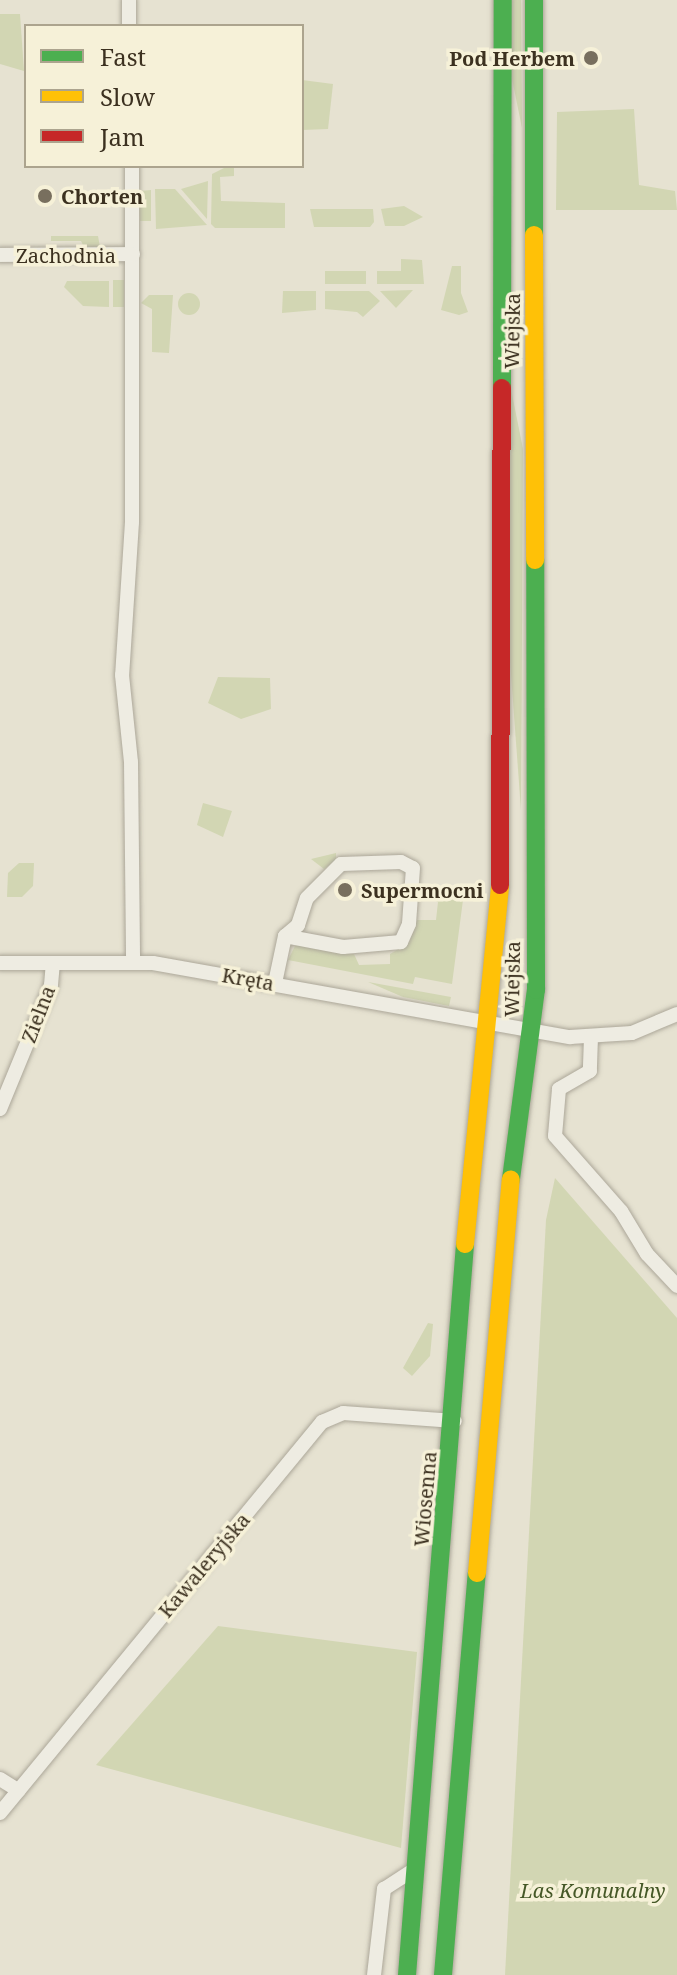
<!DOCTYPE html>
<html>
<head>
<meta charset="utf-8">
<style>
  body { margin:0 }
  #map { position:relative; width:677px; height:1975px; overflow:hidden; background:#e6e2d1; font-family:"Noto Serif",serif }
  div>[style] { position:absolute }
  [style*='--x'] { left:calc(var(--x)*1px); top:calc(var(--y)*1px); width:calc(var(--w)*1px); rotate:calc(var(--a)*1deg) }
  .green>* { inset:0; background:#d2d6b3 }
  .round { border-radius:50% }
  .roads { filter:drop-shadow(0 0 2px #aca799) drop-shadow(0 0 2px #aca799) }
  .street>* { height:14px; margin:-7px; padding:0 7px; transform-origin:7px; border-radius:7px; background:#eeece2 }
  .fast>* { height:18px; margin:-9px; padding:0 9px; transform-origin:9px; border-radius:9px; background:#4caf50 }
  .slow>* { height:18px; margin:-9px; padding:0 9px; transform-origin:9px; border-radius:9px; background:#ffc107 }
  .jam>* { height:18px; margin:-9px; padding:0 9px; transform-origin:9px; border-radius:9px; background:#c62828 }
  .dots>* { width:22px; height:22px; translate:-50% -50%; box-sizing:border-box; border:4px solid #f6f1d8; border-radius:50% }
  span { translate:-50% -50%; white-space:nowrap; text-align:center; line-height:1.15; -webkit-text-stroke:7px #f6f1d8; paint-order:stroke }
  .poi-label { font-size:20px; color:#3c3120; font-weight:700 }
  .right { translate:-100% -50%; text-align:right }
  .left { translate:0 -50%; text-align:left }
  .street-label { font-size:20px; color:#3c3120 }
  .park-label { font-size:20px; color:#455827; font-style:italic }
  .legend { position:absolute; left:24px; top:24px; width:280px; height:144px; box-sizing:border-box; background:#f6f1d8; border:2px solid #aca48e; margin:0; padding:10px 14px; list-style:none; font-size:24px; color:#3c3120 }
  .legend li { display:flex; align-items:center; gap:16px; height:40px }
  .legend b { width:40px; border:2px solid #aca48e }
</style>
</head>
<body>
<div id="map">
  <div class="green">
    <div style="clip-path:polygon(511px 0,521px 0,522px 128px,510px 69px)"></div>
    <div style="clip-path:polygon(0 14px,20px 14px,24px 71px,0 64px)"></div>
    <div style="clip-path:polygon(302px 80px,333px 84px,328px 129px,302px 130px)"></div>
    <div style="clip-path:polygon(634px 109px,639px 185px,675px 191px,677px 210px,556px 210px,557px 112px)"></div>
    <div style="clip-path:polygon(228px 166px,234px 166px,234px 176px,220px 177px,221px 201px,285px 203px,285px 228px,215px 228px,211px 224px,212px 174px)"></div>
    <div style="clip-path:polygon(208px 181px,207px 219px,181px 189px)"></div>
    <div style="clip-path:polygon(155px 189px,175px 189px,207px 225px,156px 229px)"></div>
    <div style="clip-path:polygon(151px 190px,151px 221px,140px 221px,139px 191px)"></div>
    <div style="clip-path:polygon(404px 206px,423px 217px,404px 226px,385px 226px,381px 209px)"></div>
    <div style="clip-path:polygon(310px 209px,373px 209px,374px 222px,370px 227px,314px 227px)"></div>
    <div style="clip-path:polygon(51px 236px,98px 236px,100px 247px,84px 247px,81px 241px,51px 241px)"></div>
    <div style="clip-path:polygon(401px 259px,422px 260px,424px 284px,377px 284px,377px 271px,401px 271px)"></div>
    <div style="clip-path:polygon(452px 266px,461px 266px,461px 293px,468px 312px,459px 315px,441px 310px)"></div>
    <div style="clip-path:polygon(325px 271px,366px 271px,366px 284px,325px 284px)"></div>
    <div style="clip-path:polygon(113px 280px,124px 280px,124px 307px,113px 307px)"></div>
    <div style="clip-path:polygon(67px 281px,109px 281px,109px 307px,83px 306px,64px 287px)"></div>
    <div style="clip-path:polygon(413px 290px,396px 308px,380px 291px)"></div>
    <div style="clip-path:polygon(283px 291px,316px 291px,316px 310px,282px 313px)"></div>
    <div style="clip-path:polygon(325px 291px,369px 291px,380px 301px,363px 317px,357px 312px,325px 309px)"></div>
    <div class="round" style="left:178px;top:293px;width:22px;height:22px"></div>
    <div style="clip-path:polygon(149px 295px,173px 295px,169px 353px,152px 352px,152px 309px,141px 303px)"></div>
    <div style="clip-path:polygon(510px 384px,523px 449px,521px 810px,510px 661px)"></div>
    <div style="clip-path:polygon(218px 677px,270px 678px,271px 709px,241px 719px,208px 703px)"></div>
    <div style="clip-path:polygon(203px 803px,232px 811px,223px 837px,197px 825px)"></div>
    <div style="clip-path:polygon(336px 853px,336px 860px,324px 869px,311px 859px)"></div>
    <div style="clip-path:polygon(19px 863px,34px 863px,33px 886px,22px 897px,7px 897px,8px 873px)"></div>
    <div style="clip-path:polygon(425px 896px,463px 900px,452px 984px,415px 977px,413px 984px,288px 960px,296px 944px,354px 954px,359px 965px,390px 964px,390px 954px,409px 943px,417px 920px,436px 920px,438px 902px)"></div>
    <div style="clip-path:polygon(368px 982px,451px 997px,449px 1006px,403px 997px)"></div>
    <div style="clip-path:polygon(555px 1178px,677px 1318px,677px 1975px,505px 1975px,546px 1220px)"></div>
    <div style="clip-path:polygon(428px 1323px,433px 1324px,430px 1356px,412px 1376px,403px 1368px)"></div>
    <div style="clip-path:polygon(218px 1626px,417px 1652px,401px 1848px,96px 1765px)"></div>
  </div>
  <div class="roads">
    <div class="street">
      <div style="--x:129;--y:0;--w:26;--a:90"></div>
      <div style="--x:132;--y:166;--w:356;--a:90"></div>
      <div style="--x:132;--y:522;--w:153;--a:93.7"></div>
      <div style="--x:122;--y:675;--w:87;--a:84.1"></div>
      <div style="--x:131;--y:762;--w:199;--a:89.4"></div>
      <div style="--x:0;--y:255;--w:133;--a:-0.4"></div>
      <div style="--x:0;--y:963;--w:153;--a:0"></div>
      <div style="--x:153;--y:963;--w:424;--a:10.1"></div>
      <div style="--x:570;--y:1037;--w:62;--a:-3.7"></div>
      <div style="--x:632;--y:1033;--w:49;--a:-22.9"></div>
      <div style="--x:275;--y:983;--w:48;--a:-78"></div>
      <div style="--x:285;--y:936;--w:17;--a:-40"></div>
      <div style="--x:298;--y:925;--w:28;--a:-72"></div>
      <div style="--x:307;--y:898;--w:48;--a:-45"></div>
      <div style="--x:341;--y:864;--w:60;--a:-1.9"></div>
      <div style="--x:401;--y:862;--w:13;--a:27"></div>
      <div style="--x:413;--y:868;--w:56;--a:94.1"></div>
      <div style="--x:409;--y:924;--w:20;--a:114"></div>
      <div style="--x:401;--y:942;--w:58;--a:175.1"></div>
      <div style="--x:343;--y:947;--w:59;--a:-169.3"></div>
      <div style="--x:591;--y:1037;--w:34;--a:92"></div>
      <div style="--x:590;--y:1071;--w:36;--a:150"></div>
      <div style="--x:559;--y:1089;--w:47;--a:94.9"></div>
      <div style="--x:555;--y:1136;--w:100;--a:48.7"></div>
      <div style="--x:621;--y:1211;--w:50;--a:58.8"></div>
      <div style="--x:647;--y:1254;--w:44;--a:46.8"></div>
      <div style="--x:0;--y:1109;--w:134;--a:-67.6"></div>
      <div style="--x:51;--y:985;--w:22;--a:-85"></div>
      <div style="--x:0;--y:1779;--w:22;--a:32"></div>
      <div style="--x:0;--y:1813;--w:507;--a:-50.53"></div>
      <div style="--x:322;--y:1422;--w:23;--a:-23"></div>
      <div style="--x:343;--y:1413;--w:112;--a:4.1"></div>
      <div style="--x:374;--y:1975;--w:87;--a:-83.4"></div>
      <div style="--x:384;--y:1889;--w:38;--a:-33"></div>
    </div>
    <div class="fast">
      <div style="--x:534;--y:0;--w:235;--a:90"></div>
      <div style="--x:502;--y:388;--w:388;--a:-89.9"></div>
      <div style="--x:511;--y:1179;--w:191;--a:-82.5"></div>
      <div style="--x:536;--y:990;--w:430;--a:-90.1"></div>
      <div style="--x:407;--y:1975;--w:733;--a:-85.46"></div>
      <div style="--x:443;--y:1975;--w:403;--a:-85.2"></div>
    </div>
    <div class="slow">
      <div style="--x:534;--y:235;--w:325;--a:89.8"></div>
      <div style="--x:465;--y:1244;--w:361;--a:-84.4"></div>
      <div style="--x:477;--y:1573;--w:395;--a:-85.1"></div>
    </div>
    <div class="jam">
      <div style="--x:500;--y:885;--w:497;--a:-89.8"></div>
    </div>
  </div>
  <div class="dots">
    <div style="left:591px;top:58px;background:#786f5e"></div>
    <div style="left:45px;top:196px;background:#786f5e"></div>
    <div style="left:345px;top:890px;background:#786f5e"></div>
  </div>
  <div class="poi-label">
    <span class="right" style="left:575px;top:58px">Pod Herbem</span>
    <span class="left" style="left:61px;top:196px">Chorten</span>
    <span class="left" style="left:361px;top:890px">Supermocni</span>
  </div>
  <div class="street-label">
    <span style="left:66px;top:255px">Zachodnia</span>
    <span style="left:512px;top:331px;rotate:-89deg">Wiejska</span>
    <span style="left:248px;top:979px;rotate:10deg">Kręta</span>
    <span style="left:512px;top:979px;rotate:-89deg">Wiejska</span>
    <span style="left:38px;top:1014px;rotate:-69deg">Zielna</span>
    <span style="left:425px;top:1499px;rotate:-85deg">Wiosenna</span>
    <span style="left:204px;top:1565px;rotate:-50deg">Kawaleryjska</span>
  </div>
  <div class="park-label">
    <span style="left:593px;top:1890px">Las Komunalny</span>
  </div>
  <ul class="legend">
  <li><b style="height:10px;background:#4caf50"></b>Fast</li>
  <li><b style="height:10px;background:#ffc107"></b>Slow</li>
  <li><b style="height:10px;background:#c62828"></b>Jam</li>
  </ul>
</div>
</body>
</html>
